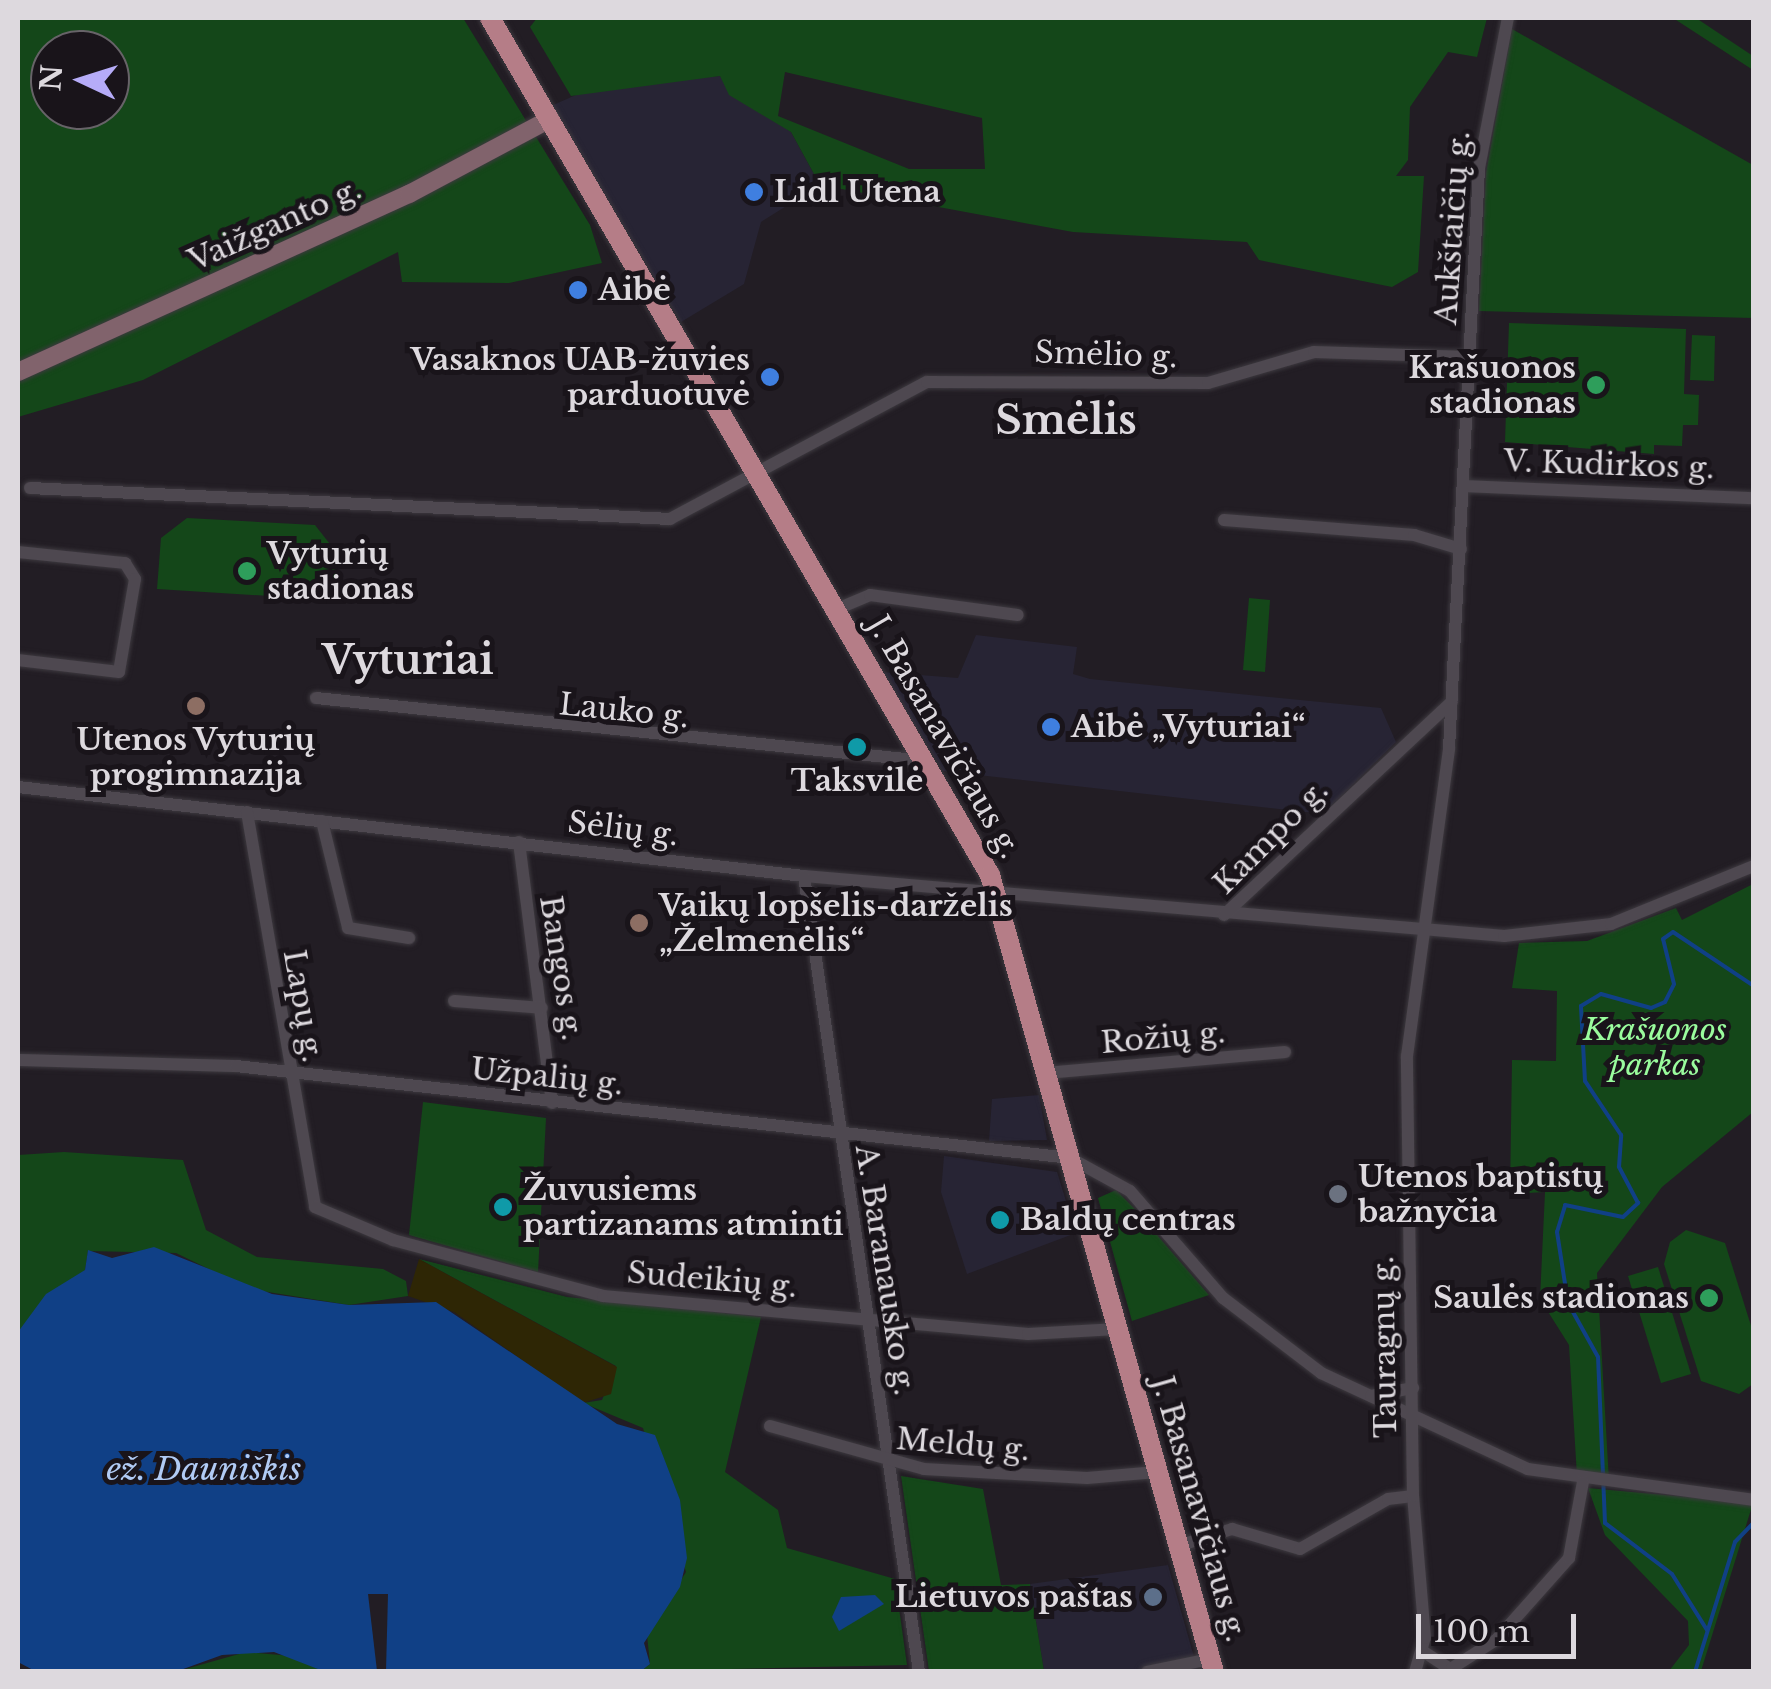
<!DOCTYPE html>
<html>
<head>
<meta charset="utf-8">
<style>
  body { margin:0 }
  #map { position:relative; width:1771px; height:1689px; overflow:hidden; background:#221d24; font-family:"Libre Baskerville",serif }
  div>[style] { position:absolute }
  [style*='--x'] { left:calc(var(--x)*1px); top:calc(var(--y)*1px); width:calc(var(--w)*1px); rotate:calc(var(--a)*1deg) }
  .commercial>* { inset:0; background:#272434 }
  .green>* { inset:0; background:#144719 }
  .sand>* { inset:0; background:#2e2605 }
  .water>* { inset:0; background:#104086 }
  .pier>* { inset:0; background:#221d24 }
  .stream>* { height:4px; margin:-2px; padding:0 2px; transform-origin:2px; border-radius:2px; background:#104086 }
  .roads { filter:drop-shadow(0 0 2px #3d393f) drop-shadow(0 0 2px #3d393f) }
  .minor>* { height:12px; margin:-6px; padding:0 6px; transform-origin:6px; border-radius:6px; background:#4e4850 }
  .secondary>* { height:18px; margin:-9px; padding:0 9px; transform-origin:9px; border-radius:9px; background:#81636c }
  .primary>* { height:20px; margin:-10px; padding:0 10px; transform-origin:10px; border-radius:10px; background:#b57d87 }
  .dots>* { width:28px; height:28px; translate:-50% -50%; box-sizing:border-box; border:5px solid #19141a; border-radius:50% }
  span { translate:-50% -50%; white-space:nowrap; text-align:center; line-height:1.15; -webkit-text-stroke:10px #19141a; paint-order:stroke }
  .poi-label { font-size:30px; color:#ddd9de; font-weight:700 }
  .left { translate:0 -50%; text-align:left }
  .right { translate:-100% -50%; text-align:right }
  .street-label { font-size:30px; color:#ddd9de }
  .park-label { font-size:30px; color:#9afc9d; font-style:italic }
  .water-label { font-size:32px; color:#b1cbf4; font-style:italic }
  .district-label { font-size:40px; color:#ddd9de; font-weight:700 }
  .frame { position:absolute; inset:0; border:20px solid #ddd9de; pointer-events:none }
  .north { position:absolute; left:30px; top:30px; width:100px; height:100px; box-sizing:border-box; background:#19141a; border:2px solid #676368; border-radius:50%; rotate:274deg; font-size:28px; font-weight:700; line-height:40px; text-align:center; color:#ddd9de }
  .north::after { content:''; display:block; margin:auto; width:35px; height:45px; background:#b6acf8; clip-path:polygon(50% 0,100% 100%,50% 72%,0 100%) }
  .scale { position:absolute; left:1416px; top:1614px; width:160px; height:45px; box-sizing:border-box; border:5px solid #ddd9de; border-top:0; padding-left:12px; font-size:30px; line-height:35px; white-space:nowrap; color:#ddd9de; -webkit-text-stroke:8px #19141a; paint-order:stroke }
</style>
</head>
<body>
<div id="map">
  <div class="commercial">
    <div style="clip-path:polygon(720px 76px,791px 132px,820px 185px,761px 222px,744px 284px,681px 322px,551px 106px,594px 87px)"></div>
    <div style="clip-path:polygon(976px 635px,1077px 647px,1073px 674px,1090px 679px,1381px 708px,1396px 742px,1323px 814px,943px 771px,882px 672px,958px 678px)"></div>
    <div style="clip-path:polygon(1039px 1095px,1047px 1140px,989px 1141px,992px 1099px)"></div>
    <div style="clip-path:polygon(944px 1156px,1057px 1172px,1076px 1233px,967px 1274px,941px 1192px)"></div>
    <div style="clip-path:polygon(1168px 1565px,1198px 1671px,1044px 1671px,1030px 1584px)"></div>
  </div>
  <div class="green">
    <div style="clip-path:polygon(evenodd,18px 18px,463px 18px,590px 225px,602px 263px,509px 283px,402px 282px,398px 252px,143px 380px,18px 417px,18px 18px,50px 50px,110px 50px,110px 110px,50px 110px,50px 50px)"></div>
    <div style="clip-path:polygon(evenodd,537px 18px,1487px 18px,1477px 57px,1448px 52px,1410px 107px,1408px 160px,1396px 176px,1424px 176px,1418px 272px,1392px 287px,1259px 260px,1247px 242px,1073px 232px,820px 185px,791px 132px,729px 95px,720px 76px,571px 96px,530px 27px,537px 18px,785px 72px,982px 118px,985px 169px,909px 169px,778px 116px,785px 72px)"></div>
    <div style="clip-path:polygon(1673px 18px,1696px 18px,1753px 56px,1753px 70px)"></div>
    <div style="clip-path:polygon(1512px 29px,1753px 165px,1753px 318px,1479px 311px,1486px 173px)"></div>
    <div style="clip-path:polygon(1509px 323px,1686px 329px,1684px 394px,1699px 395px,1698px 425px,1683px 425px,1682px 446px,1654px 445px,1654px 454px,1505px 442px)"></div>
    <div style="clip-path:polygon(1692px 335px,1715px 336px,1714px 381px,1690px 380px)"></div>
    <div style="clip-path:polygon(187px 518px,315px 525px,337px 553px,334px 600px,157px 589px,161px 538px)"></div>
    <div style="clip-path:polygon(1249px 598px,1270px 600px,1265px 672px,1243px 670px)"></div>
    <div style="clip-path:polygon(1753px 884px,1753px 1112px,1662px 1187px,1597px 1273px,1609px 1481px,1577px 1476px,1569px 1345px,1540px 1299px,1545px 1192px,1510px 1194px,1512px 1060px,1556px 1061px,1557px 991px,1512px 988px,1519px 943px,1587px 941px,1676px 908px,1682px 920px)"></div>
    <div style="clip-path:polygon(423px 1102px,546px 1118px,538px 1272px,409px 1235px)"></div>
    <div style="clip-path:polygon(64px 1152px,183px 1160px,206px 1230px,257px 1257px,383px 1269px,406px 1281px,408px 1296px,349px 1305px,250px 1289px,176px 1253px,88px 1251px,85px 1270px,18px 1332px,18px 1155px)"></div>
    <div style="clip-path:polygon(1116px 1190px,1133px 1207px,1209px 1295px,1132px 1321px,1098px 1198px)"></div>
    <div style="clip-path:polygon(1686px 1230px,1725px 1243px,1753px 1332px,1753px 1384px,1739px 1394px,1701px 1381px,1664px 1264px,1670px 1242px)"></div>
    <div style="clip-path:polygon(419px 1259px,567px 1297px,761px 1317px,725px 1472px,778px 1510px,787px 1548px,895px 1579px,907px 1665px,641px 1671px,650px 1664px,647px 1635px,686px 1572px,643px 1428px,583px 1403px,602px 1400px,616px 1366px)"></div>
    <div style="clip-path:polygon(1658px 1267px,1691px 1374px,1661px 1383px,1628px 1276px)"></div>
    <div style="clip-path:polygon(901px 1476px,983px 1489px,1001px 1585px,1030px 1584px,1044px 1671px,929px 1671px)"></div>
    <div style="clip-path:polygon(1588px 1488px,1753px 1503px,1701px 1671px,1669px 1671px,1689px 1645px,1688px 1621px,1605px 1535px)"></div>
    <div style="clip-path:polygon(246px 1652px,292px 1656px,323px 1671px,175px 1672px)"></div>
  </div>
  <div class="sand">
    <div style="clip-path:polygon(419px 1259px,617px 1367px,611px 1394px,583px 1403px,454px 1312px,408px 1296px)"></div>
  </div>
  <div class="water">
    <div style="clip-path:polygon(154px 1247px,272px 1294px,349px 1305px,436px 1302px,617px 1424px,655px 1435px,680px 1500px,687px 1558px,680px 1587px,644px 1643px,650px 1664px,641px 1671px,323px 1671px,274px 1652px,222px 1655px,175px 1672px,35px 1671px,18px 1662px,18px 1332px,46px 1294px,85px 1270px,88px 1250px,112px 1258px)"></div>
    <div style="clip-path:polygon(841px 1597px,875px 1595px,884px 1604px,839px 1631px,832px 1617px)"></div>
  </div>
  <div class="pier">
    <div style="clip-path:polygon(368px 1594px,388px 1594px,386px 1671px,377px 1671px)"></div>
  </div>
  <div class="stream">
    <div style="--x:1707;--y:1630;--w:66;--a:-122"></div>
    <div style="--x:1672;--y:1574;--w:84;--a:-142.7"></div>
    <div style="--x:1605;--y:1523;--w:166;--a:-92.4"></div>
    <div style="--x:1598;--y:1357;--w:62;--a:-119.1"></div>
    <div style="--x:1568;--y:1303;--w:72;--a:-98.8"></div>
    <div style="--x:1557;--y:1232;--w:28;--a:-73"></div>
    <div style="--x:1565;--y:1205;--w:59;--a:11.7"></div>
    <div style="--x:1623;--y:1217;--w:21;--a:-43"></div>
    <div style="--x:1638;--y:1203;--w:41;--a:-117.8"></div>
    <div style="--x:1619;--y:1167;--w:32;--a:-86"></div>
    <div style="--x:1621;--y:1135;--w:65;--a:-123.7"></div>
    <div style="--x:1585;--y:1081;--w:75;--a:-93.1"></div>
    <div style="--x:1581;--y:1006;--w:23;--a:-31"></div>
    <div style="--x:1601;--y:994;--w:52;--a:15.6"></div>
    <div style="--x:1651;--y:1008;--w:15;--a:-23"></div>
    <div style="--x:1665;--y:1002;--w:20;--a:-63"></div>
    <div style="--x:1674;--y:984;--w:46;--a:-103.7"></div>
    <div style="--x:1663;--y:939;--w:12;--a:-35"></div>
    <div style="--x:1673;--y:932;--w:97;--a:33.7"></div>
    <div style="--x:1695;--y:1672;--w:136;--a:-72.9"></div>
    <div style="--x:1735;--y:1542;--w:28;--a:-46"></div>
  </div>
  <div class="roads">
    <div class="minor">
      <div style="--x:1463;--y:486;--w:291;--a:2.4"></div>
      <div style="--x:30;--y:488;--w:641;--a:2.77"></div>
      <div style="--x:670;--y:519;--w:291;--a:-28.1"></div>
      <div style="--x:927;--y:382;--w:281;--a:0.2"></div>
      <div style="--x:1208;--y:383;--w:110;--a:-16.3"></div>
      <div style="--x:1314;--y:352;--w:156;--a:1.8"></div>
      <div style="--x:1224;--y:520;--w:191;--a:4.5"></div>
      <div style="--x:1414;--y:535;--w:49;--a:16.6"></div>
      <div style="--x:18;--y:552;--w:108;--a:5.9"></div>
      <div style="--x:125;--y:563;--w:19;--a:58"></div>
      <div style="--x:135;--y:579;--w:94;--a:99.8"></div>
      <div style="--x:119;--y:672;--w:102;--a:-173.2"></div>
      <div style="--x:837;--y:609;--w:36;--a:-23"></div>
      <div style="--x:870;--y:595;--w:149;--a:7.7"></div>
      <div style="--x:316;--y:698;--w:612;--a:5.91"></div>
      <div style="--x:18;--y:787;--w:791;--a:6.46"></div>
      <div style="--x:804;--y:876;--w:703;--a:4.9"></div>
      <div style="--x:1504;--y:936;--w:108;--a:-6.4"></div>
      <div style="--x:1611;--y:924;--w:154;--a:-22.1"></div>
      <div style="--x:247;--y:812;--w:401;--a:80.2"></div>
      <div style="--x:315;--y:1207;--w:85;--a:22.9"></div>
      <div style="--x:393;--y:1240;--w:217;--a:14.9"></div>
      <div style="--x:603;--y:1296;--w:427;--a:5.1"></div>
      <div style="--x:1028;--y:1334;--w:89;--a:-3.2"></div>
      <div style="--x:322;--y:821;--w:110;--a:76.3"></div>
      <div style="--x:348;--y:928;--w:62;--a:9.3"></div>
      <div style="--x:519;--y:842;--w:263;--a:82.8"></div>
      <div style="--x:804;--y:876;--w:804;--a:81.78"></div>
      <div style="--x:1224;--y:915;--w:312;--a:-43.1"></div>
      <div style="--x:454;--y:1001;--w:88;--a:4.5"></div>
      <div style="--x:18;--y:1060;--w:218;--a:1.6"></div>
      <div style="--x:236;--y:1066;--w:839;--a:6.29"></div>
      <div style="--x:1070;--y:1158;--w:68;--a:28.8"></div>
      <div style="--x:1130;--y:1191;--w:142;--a:49"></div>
      <div style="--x:1223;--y:1298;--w:123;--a:37.4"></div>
      <div style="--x:1321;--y:1373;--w:228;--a:24.9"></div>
      <div style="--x:1528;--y:1469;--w:228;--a:7.8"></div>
      <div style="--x:1046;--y:1073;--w:240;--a:-5"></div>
      <div style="--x:1371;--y:1396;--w:43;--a:-10.8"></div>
      <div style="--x:770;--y:1426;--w:160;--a:15.6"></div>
      <div style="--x:924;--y:1469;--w:163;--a:3.2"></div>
      <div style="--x:1087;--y:1478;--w:70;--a:-4.9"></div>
      <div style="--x:1178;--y:1546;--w:57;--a:-17.5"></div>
      <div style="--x:1232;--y:1529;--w:71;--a:16.4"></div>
      <div style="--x:1300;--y:1549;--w:101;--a:-29.6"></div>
      <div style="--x:1388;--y:1499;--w:25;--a:-7"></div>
      <div style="--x:1424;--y:1652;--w:37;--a:33"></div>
      <div style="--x:1452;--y:1668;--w:52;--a:-32.5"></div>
      <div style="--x:1496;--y:1640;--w:110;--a:-48.3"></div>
      <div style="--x:1569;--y:1558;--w:77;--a:-79.6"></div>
      <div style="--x:1147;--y:1672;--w:64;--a:-11.7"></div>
      <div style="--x:1415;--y:1672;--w:35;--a:-74"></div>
      <div style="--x:1425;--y:1638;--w:143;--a:-94.8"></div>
      <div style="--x:1413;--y:1496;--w:440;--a:-90.8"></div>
      <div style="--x:1407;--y:1056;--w:310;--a:-82.2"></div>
      <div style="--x:1449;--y:749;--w:582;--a:-87.04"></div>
      <div style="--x:1479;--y:168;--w:153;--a:-79.1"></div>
    </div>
    <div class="secondary">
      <div style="--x:18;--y:372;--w:430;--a:-24.5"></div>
      <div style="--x:409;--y:194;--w:160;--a:-28"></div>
    </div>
    <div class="primary">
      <div style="--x:490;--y:18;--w:992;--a:59.74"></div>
      <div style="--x:990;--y:875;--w:828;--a:74.3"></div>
    </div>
  </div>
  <div class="dots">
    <div style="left:754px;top:192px;background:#3f7fe0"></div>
    <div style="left:578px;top:290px;background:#3f7fe0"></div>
    <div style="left:770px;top:377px;background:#3f7fe0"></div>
    <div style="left:1596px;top:385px;background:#2e9e5b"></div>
    <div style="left:247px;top:571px;background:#2e9e5b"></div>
    <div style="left:196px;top:706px;background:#8d6e63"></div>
    <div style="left:1051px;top:727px;background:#3f7fe0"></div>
    <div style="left:857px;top:747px;background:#0f9aa8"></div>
    <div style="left:639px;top:923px;background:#8d6e63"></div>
    <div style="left:1338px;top:1194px;background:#6b7280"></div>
    <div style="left:503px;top:1207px;background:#0f9aa8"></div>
    <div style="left:1000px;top:1220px;background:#0f9aa8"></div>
    <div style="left:1709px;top:1298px;background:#2e9e5b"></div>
    <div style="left:1153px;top:1597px;background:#5c6f8a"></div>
  </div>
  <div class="poi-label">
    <span class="left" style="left:774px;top:192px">Lidl Utena</span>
    <span class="left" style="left:598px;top:290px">Aibė</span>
    <span class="right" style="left:750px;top:377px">Vasaknos UAB-žuvies<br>parduotuvė</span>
    <span class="right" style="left:1576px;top:385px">Krašuonos<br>stadionas</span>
    <span class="left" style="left:267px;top:571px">Vyturių<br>stadionas</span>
    <span class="left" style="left:1071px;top:727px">Aibė „Vyturiai“</span>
    <span style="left:196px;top:757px">Utenos Vyturių<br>progimnazija</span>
    <span style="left:857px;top:781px">Taksvilė</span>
    <span class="left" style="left:659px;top:923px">Vaikų lopšelis-darželis<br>„Želmenėlis“</span>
    <span class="left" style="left:1358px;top:1194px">Utenos baptistų<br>bažnyčia</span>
    <span class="left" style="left:523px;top:1207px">Žuvusiems<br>partizanams atminti</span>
    <span class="left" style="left:1020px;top:1220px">Baldų centras</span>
    <span class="right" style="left:1689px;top:1298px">Saulės stadionas</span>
    <span class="right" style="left:1133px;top:1597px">Lietuvos paštas</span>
  </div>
  <div class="street-label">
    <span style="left:275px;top:225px;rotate:-24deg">Vaižganto g.</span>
    <span style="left:1453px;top:228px;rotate:-86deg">Aukštaičių g.</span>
    <span style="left:1106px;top:355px;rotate:2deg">Smėlio g.</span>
    <span style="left:1609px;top:465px;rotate:2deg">V. Kudirkos g.</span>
    <span style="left:624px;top:711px;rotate:6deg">Lauko g.</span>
    <span style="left:944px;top:737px;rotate:60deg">J. Basanavičiaus g.</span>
    <span style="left:623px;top:829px;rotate:7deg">Sėlių g.</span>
    <span style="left:1271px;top:837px;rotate:-45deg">Kampo g.</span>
    <span style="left:561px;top:968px;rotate:81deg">Bangos g.</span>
    <span style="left:303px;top:1006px;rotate:80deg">Lapų g.</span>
    <span style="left:1163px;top:1038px;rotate:-5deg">Rožių g.</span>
    <span style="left:547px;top:1077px;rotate:6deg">Užpalių g.</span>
    <span style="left:885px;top:1270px;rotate:81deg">A. Baranausko g.</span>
    <span style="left:712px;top:1280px;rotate:5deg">Sudeikių g.</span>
    <span style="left:1385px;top:1347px;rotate:-91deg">Tauragnų g.</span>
    <span style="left:963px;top:1445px;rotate:5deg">Meldų g.</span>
    <span style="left:1199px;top:1509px;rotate:74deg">J. Basanavičiaus g.</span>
  </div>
  <div class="park-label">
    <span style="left:1655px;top:1047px">Krašuonos<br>parkas</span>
  </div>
  <div class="water-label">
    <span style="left:204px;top:1469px">ež. Dauniškis</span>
  </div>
  <div class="district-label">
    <span style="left:1066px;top:420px">Smėlis</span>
    <span style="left:408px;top:660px">Vyturiai</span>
  </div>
  <div class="frame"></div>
  <div class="north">N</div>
  <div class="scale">100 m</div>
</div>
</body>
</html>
